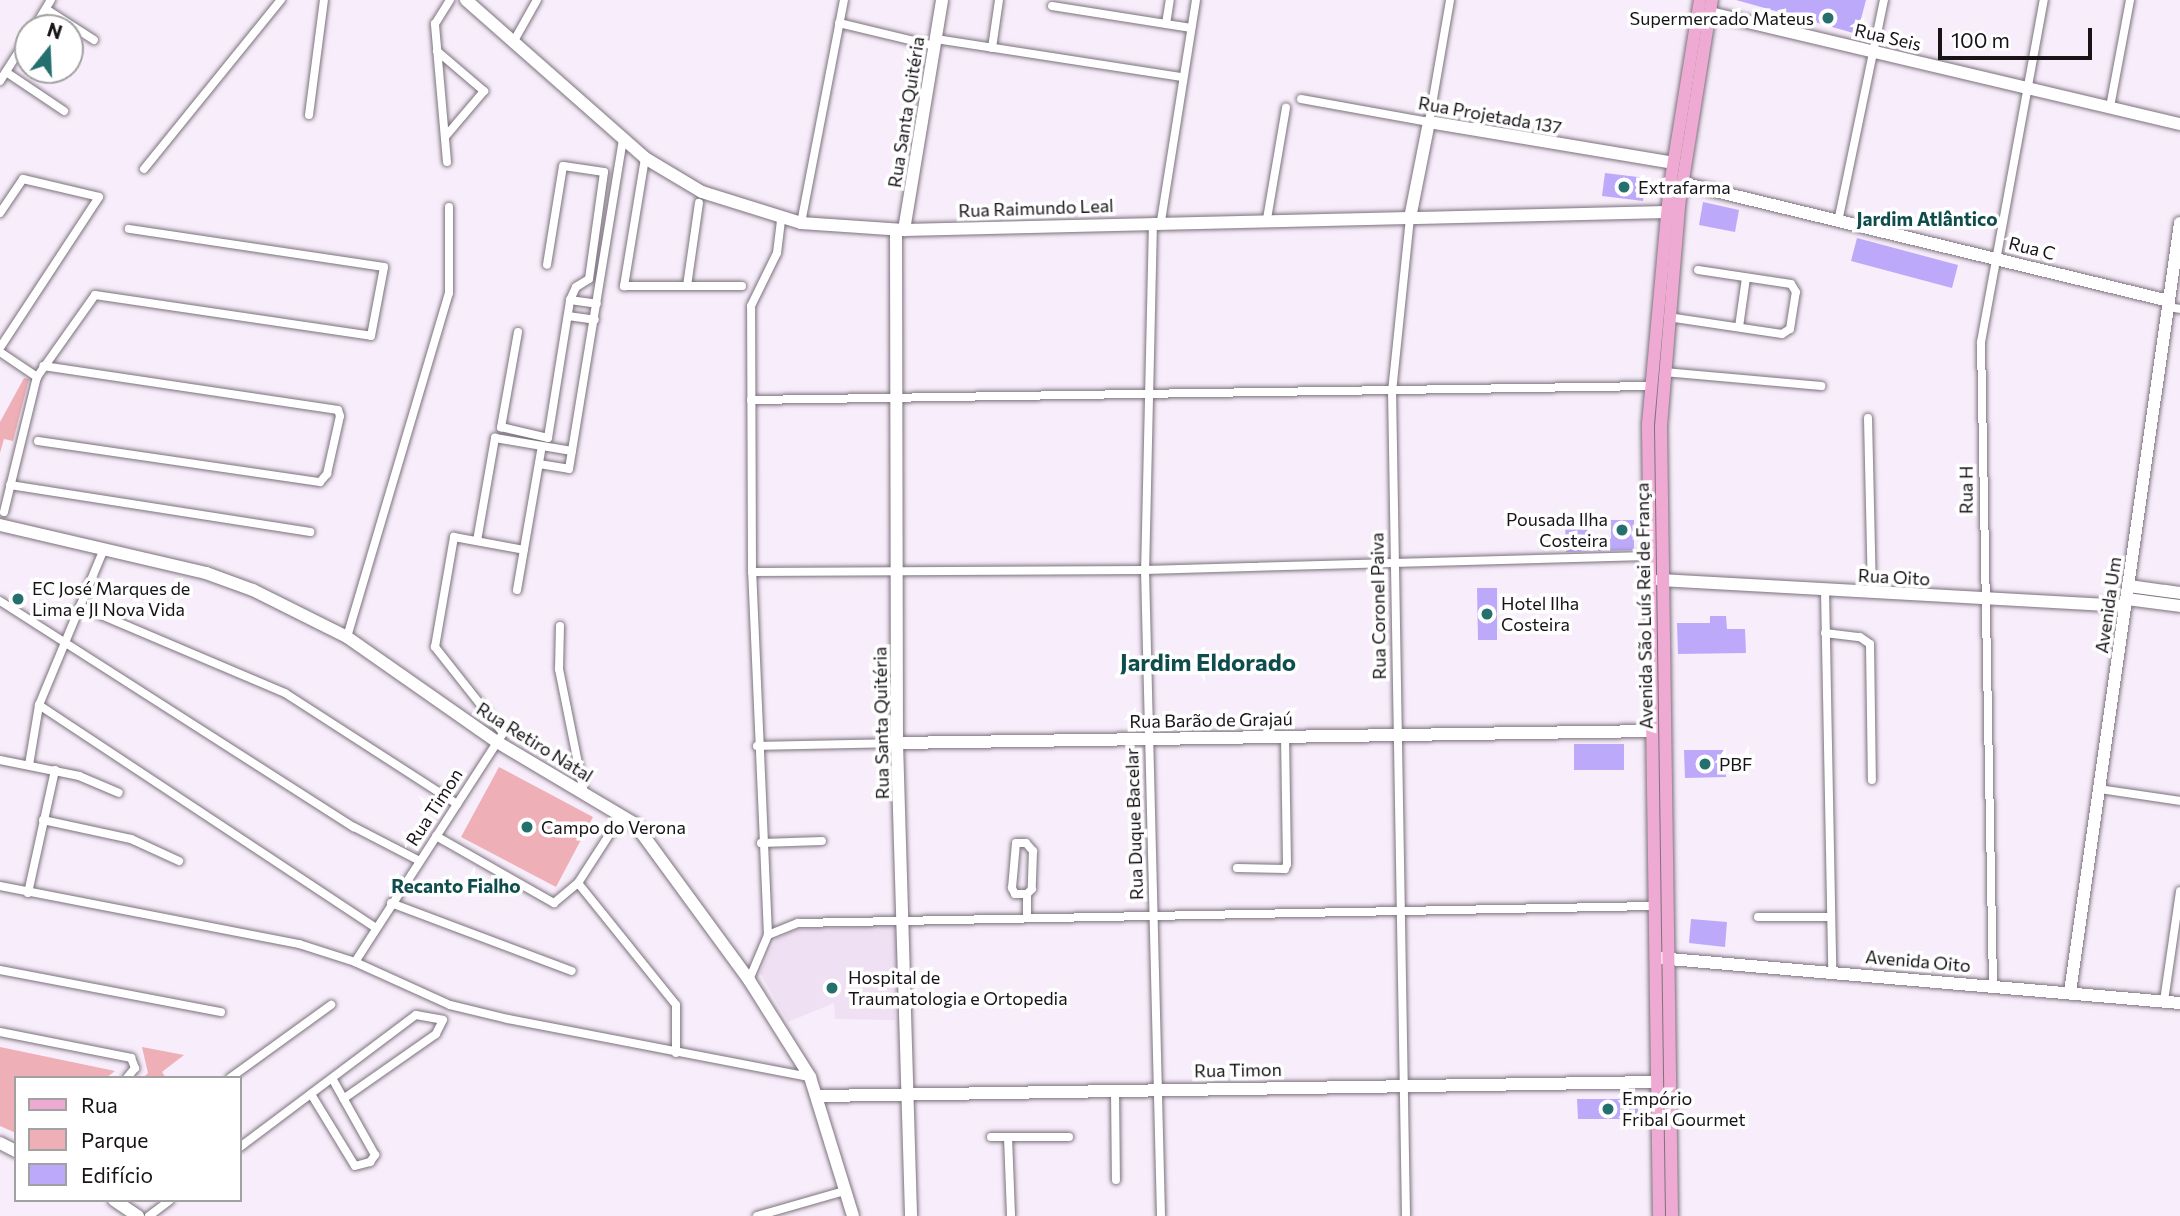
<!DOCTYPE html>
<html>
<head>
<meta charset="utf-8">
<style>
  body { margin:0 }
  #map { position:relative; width:2180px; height:1216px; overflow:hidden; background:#f8edfa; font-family:Commissioner,sans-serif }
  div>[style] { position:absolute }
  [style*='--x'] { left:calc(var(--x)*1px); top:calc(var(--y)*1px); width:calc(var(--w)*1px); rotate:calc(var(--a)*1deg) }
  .built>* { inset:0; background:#f0e0f3 }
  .green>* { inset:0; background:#efafb7 }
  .building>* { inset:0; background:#bda9fa }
  .roads { filter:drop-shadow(0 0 2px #7b727d) drop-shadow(0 0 2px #7b727d) }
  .street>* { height:8px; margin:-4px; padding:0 4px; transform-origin:4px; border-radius:4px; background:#fff }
  .secondary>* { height:12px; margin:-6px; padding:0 6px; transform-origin:6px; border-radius:6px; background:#fff }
  .primary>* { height:12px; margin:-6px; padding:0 6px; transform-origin:6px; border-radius:6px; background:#eeaad2 }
  .dots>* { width:19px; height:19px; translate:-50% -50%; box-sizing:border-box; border:4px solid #fff; border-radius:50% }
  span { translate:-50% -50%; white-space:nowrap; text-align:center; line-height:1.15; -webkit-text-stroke:7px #fff; paint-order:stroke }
  .poi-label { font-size:18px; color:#171317 }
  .right { translate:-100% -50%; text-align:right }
  .left { translate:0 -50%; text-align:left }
  .street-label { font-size:18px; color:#171317 }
  .neighbourhood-label { font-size:19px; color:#0f4d4d; font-weight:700 }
  .district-label { font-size:24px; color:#0f4d4d; font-weight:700 }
  .legend { position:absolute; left:14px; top:1076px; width:228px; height:126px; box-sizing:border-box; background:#fff; border:2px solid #a2a1a2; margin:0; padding:9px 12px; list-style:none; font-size:21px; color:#171317 }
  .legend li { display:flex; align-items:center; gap:14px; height:35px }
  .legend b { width:35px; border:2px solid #a2a1a2 }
  .north { position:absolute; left:14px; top:14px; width:70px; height:70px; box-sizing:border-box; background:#fff; border:2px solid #a2a1a2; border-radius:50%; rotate:18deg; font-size:19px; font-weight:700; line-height:28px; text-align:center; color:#171317 }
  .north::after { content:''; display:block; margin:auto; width:24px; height:32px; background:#25706f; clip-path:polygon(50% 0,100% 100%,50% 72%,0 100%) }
  .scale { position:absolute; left:1938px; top:28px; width:154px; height:32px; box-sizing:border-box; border:4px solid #171317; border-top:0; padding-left:9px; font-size:21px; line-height:24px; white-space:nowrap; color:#171317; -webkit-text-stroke:5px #fff; paint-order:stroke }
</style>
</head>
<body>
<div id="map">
  <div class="built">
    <div style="clip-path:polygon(898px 925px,895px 1020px,835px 1019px,834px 1003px,788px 1022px,760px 973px,776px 939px,799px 929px)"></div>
  </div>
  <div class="green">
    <div style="clip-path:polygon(24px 378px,29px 379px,13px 441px,4px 439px,0 453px,0 422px)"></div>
    <div style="clip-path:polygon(499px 767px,593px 817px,556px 887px,461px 837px)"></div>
    <div style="clip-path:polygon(0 1047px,115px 1071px,106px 1078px,16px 1078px,16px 1133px,0 1126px)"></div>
    <div style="clip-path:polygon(142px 1047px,184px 1055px,162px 1072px,166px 1078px,143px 1078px,148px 1073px)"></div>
  </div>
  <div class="building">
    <div style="clip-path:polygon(1736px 0,1866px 0,1857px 34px)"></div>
    <div style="clip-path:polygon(1605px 173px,1646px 178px,1643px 201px,1602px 196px)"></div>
    <div style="clip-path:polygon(1703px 202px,1739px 210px,1735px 232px,1699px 225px)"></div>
    <div style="clip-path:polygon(1857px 238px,1958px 265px,1952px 288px,1851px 261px)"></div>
    <div style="clip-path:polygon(1611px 520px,1634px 520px,1634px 550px,1566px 552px,1565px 522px,1587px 521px,1588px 539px,1611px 539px)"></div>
    <div style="clip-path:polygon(1477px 588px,1497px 588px,1497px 640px,1478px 640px)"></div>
    <div style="clip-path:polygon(1710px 616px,1726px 616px,1727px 629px,1745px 629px,1746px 653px,1678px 654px,1677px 623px,1710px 623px)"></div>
    <div style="clip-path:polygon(1574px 744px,1624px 744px,1624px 770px,1574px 770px)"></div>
    <div style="clip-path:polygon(1684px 750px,1725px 750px,1726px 777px,1685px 778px)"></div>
    <div style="clip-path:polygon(1691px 919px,1727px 922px,1725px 947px,1689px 943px)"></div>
    <div style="clip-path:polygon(1577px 1099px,1638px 1099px,1638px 1119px,1578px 1119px)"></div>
  </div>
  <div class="roads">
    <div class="street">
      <div style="--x:1052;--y:6;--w:141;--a:9"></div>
      <div style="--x:46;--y:9;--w:57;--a:32.9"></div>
      <div style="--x:839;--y:23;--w:99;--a:13.5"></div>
      <div style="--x:1166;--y:24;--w:24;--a:-81"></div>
      <div style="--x:34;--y:28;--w:33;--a:-59"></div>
      <div style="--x:515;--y:39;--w:45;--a:-60.6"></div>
      <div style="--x:936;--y:39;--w:249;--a:8.8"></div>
      <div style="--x:992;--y:48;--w:49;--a:-81.7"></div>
      <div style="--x:437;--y:51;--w:62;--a:40.4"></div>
      <div style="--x:484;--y:91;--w:60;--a:130.3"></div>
      <div style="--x:6;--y:72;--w:70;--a:33.9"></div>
      <div style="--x:0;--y:81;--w:52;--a:-57.5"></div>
      <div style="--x:1301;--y:99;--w:130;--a:10.2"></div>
      <div style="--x:1429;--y:122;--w:124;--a:-80.2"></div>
      <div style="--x:2110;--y:107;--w:109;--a:-79.4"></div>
      <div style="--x:309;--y:115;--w:116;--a:-82.6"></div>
      <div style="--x:645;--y:158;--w:130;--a:99.3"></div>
      <div style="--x:624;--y:286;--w:118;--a:0"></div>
      <div style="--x:447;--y:162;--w:139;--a:-95"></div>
      <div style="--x:435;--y:24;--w:28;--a:-58"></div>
      <div style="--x:144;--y:169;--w:218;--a:-51"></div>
      <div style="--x:0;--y:213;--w:41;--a:-55.9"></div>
      <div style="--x:23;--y:179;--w:78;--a:13.3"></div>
      <div style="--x:99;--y:197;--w:181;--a:123.3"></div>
      <div style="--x:1839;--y:217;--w:222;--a:-78.3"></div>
      <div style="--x:1267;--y:219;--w:113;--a:-80.3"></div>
      <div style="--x:1161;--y:221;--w:224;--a:-81"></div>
      <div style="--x:1153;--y:222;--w:348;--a:91.3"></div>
      <div style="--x:1145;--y:570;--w:646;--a:88.58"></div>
      <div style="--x:801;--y:223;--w:227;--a:-79.1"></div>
      <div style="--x:687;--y:286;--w:84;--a:-81.8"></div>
      <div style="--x:570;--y:300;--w:27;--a:8"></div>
      <div style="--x:2168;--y:307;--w:12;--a:9"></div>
      <div style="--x:568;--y:316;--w:27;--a:8"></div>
      <div style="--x:1668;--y:317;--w:115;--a:8.5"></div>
      <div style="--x:1782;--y:334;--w:9;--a:-32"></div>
      <div style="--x:1790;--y:329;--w:37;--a:-81"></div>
      <div style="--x:1796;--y:292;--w:9;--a:-122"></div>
      <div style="--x:1791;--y:284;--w:94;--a:-171.4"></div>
      <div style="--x:1739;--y:327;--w:49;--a:-81.9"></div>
      <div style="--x:518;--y:332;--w:97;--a:100.1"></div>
      <div style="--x:501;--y:427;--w:48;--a:13.2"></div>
      <div style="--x:548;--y:438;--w:140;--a:-80.9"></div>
      <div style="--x:570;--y:300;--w:14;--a:-65"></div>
      <div style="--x:576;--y:287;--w:15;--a:-32"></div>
      <div style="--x:589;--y:279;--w:108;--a:-82"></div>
      <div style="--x:604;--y:172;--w:41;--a:-171.7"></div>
      <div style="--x:563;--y:166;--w:100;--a:99.2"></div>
      <div style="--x:0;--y:352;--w:45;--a:34"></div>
      <div style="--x:1664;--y:372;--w:158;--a:5.1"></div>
      <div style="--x:751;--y:400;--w:899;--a:-0.89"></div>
      <div style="--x:1868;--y:418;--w:175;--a:88.7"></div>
      <div style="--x:38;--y:441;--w:285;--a:8.3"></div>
      <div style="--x:320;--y:482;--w:11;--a:-49"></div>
      <div style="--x:327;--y:474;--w:59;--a:-77.4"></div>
      <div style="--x:340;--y:416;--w:6;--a:-108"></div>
      <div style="--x:338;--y:410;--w:298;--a:-171.5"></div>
      <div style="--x:539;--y:464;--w:30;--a:9"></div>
      <div style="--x:569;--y:469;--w:332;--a:-80.7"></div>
      <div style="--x:10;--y:485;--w:304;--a:8.9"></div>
      <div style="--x:4;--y:512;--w:139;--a:-76.3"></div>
      <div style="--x:37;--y:377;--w:100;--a:-54.7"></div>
      <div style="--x:95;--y:295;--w:279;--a:8.4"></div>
      <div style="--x:371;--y:336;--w:70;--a:-79.3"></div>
      <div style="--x:384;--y:267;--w:258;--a:-171.5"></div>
      <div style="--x:477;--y:541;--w:105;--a:-80.1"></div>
      <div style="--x:495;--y:438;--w:78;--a:9.6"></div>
      <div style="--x:752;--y:572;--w:393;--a:-0.3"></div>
      <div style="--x:1145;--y:570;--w:502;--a:-1.6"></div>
      <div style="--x:517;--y:590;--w:146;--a:-80.2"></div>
      <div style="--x:1825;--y:590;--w:380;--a:88.9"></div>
      <div style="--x:0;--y:601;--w:420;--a:32.6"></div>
      <div style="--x:354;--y:827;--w:74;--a:27.3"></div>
      <div style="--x:80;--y:606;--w:223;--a:23"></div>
      <div style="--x:285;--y:693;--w:205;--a:32.8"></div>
      <div style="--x:560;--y:626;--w:43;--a:91.3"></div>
      <div style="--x:559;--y:669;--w:126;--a:78.6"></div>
      <div style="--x:1825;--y:633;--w:35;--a:7"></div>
      <div style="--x:1860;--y:637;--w:12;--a:35"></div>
      <div style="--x:1870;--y:644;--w:136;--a:89.2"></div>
      <div style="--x:347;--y:637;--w:359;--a:-73.5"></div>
      <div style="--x:449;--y:293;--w:86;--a:-90"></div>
      <div style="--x:39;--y:705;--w:403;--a:33.5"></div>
      <div style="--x:757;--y:746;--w:140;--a:-1.2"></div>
      <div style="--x:0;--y:760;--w:81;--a:11.4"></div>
      <div style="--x:79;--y:776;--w:43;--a:23"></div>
      <div style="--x:29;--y:765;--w:61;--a:-80.5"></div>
      <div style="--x:39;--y:705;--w:167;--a:-67.4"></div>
      <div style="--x:2099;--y:789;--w:82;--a:8.4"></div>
      <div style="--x:43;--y:820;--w:90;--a:12.2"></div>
      <div style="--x:131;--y:839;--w:53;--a:24.6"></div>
      <div style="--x:436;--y:836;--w:136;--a:29.6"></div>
      <div style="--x:554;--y:903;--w:31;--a:-40"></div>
      <div style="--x:578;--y:883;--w:81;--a:-57.1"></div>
      <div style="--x:761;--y:843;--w:61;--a:-1.9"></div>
      <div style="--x:1016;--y:843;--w:10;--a:0"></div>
      <div style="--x:1026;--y:843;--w:11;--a:49"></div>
      <div style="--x:1033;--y:851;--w:38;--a:92"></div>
      <div style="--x:1032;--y:889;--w:7;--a:135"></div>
      <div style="--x:1027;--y:894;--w:12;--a:180"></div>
      <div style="--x:1015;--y:894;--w:7;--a:-117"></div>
      <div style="--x:1012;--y:888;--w:45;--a:-84.9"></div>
      <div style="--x:1237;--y:868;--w:48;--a:1.2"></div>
      <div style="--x:1285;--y:869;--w:5;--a:-68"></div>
      <div style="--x:1287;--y:864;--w:128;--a:-90.9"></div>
      <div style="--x:578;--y:883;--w:156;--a:51.2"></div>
      <div style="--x:676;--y:1005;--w:48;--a:90"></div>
      <div style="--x:0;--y:886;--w:305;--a:11"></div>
      <div style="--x:299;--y:944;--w:59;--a:17.8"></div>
      <div style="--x:355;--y:962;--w:104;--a:24.4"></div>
      <div style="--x:450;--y:1005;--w:60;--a:13.6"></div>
      <div style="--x:508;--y:1019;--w:308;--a:10.9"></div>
      <div style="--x:28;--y:893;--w:126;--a:-77.6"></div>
      <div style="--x:1027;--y:894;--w:21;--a:90"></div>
      <div style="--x:391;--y:903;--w:193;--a:20.6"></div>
      <div style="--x:1758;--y:917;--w:73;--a:0"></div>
      <div style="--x:768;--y:935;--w:363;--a:-92.5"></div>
      <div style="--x:752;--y:572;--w:266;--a:-90.2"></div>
      <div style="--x:751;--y:306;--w:59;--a:-63.9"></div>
      <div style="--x:777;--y:253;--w:35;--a:-83"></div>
      <div style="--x:355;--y:962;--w:273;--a:-57.1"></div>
      <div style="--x:503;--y:733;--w:110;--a:-128.3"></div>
      <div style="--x:435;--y:647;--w:112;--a:-80.2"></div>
      <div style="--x:454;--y:537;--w:71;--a:10.5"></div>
      <div style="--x:0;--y:970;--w:225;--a:10.8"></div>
      <div style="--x:749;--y:980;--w:49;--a:-67.1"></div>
      <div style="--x:768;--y:935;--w:32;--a:-22"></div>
      <div style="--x:798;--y:923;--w:855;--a:-1.14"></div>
      <div style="--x:1993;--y:985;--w:643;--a:-91.07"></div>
      <div style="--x:1981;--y:342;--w:348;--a:-79.6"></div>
      <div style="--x:2164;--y:1001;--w:111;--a:-81.7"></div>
      <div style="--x:0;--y:1032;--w:134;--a:11.2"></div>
      <div style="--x:131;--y:1058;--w:11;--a:68"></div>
      <div style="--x:135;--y:1068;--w:13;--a:129"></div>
      <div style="--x:230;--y:1078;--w:125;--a:-35.9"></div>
      <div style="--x:1115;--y:1090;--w:90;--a:89.4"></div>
      <div style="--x:311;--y:1094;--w:84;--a:58.6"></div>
      <div style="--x:355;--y:1166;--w:16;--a:-15"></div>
      <div style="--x:370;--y:1162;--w:9;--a:-54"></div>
      <div style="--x:375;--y:1155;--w:88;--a:-119.2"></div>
      <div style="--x:991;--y:1137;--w:78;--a:0"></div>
      <div style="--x:1008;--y:1137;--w:79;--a:87.8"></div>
      <div style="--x:240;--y:1147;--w:220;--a:-36.9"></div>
      <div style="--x:416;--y:1015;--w:27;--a:10"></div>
      <div style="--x:443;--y:1020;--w:16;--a:117"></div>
      <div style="--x:436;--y:1034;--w:113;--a:145"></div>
      <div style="--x:149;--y:1216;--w:26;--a:-37"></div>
      <div style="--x:757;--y:1216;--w:91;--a:-16"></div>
      <div style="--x:1406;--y:1216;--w:824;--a:-90.97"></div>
      <div style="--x:1392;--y:392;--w:175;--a:-84.1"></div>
    </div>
    <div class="secondary">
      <div style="--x:466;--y:0;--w:239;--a:41.4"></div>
      <div style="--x:645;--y:158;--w:66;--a:30.8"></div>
      <div style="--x:702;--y:192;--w:104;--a:17.4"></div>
      <div style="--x:801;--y:223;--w:103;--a:3.9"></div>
      <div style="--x:904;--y:230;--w:763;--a:-1.35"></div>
      <div style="--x:1667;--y:212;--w:7;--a:-34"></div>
      <div style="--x:1710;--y:13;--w:483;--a:13.3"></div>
      <div style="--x:1682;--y:183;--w:501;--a:13.62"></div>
      <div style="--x:1410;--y:218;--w:98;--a:-78.8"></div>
      <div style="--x:1429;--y:122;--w:247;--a:9.5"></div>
      <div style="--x:896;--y:230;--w:513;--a:89.89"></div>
      <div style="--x:897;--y:743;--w:473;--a:88.3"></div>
      <div style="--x:904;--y:230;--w:233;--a:-80.6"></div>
      <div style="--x:0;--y:525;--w:212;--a:13.1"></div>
      <div style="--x:206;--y:573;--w:50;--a:19.9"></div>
      <div style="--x:253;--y:590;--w:105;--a:26.6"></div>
      <div style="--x:347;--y:637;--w:183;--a:35"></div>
      <div style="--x:497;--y:742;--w:161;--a:30.7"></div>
      <div style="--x:635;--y:824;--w:193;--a:53.8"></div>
      <div style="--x:749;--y:980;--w:115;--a:57.8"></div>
      <div style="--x:810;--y:1077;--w:145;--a:72.8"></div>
      <div style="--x:1660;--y:580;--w:466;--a:3.2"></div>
      <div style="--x:2129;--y:586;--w:51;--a:7.8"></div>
      <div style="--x:2127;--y:599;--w:53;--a:7.5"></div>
      <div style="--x:897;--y:743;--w:753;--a:-0.91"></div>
      <div style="--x:1658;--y:958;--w:524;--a:4.93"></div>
      <div style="--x:2070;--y:992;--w:777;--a:-81.86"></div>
      <div style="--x:820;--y:1096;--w:837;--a:-0.96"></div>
      <div style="--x:0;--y:1143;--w:18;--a:27"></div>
      <div style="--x:114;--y:1200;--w:29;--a:34"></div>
    </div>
    <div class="primary">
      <div style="--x:1659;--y:1216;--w:792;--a:-90.8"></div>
      <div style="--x:1648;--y:424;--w:234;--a:-84.8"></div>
      <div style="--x:1669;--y:191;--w:193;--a:-80.8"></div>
      <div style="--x:1672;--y:1216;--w:790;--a:-90.8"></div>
      <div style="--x:1661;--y:426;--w:222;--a:-85.3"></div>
      <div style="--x:1679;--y:205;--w:208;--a:-80.9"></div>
    </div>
  </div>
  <div class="dots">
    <div style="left:1828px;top:18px;background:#25706f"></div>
    <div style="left:1624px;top:187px;background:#25706f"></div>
    <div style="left:1622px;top:530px;background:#25706f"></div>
    <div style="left:18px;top:599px;background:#25706f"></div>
    <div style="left:1487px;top:614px;background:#25706f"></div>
    <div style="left:1705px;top:764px;background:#25706f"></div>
    <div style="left:527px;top:827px;background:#25706f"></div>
    <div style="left:832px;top:988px;background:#25706f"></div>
    <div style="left:1608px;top:1109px;background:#25706f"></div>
  </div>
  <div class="poi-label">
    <span class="right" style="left:1814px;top:18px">Supermercado Mateus</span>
    <span class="left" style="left:1638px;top:187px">Extrafarma</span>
    <span class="right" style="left:1608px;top:530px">Pousada Ilha<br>Costeira</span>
    <span class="left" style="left:32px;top:599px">EC José Marques de<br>Lima e JI Nova Vida</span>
    <span class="left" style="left:1501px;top:614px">Hotel Ilha<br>Costeira</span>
    <span class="left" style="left:1719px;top:764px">PBF</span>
    <span class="left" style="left:541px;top:827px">Campo do Verona</span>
    <span class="left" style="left:848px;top:988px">Hospital de<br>Traumatologia e Ortopedia</span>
    <span class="left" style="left:1622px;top:1109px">Empório<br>Fribal Gourmet</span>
  </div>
  <div class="street-label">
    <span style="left:1888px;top:37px;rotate:13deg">Rua Seis</span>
    <span style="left:906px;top:112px;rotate:-81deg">Rua Santa Quitéria</span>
    <span style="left:1490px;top:115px;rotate:10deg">Rua Projetada 137</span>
    <span style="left:1036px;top:208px;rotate:-2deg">Rua Raimundo Leal</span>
    <span style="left:2032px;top:248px;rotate:14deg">Rua C</span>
    <span style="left:1966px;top:490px;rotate:-90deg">Rua H</span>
    <span style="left:1894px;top:577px;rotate:3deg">Rua Oito</span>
    <span style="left:2108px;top:605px;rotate:-82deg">Avenida Um</span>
    <span style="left:1378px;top:606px;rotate:-91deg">Rua Coronel Paiva</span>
    <span style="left:1644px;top:606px;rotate:-91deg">Avenida São Luís Rei de França</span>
    <span style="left:1211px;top:720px;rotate:-1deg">Rua Barão de Grajaú</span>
    <span style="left:881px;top:723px;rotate:-91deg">Rua Santa Quitéria</span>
    <span style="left:535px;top:742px;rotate:32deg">Rua Retiro Natal</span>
    <span style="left:434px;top:807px;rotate:-57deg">Rua Timon</span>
    <span style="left:1134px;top:824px;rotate:-92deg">Rua Duque Bacelar</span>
    <span style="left:1918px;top:961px;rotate:5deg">Avenida Oito</span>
    <span style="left:1238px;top:1070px;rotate:-1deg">Rua Timon</span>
  </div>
  <div class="neighbourhood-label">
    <span style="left:1927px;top:219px">Jardim Atlântico</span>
    <span style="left:456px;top:886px">Recanto Fialho</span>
  </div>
  <div class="district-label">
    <span style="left:1208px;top:662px">Jardim Eldorado</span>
  </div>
  <ul class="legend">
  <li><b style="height:9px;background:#eeaad2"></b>Rua</li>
  <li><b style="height:19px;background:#efafb7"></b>Parque</li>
  <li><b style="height:19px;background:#bda9fa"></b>Edifício</li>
  </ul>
  <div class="north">N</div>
  <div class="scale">100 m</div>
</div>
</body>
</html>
